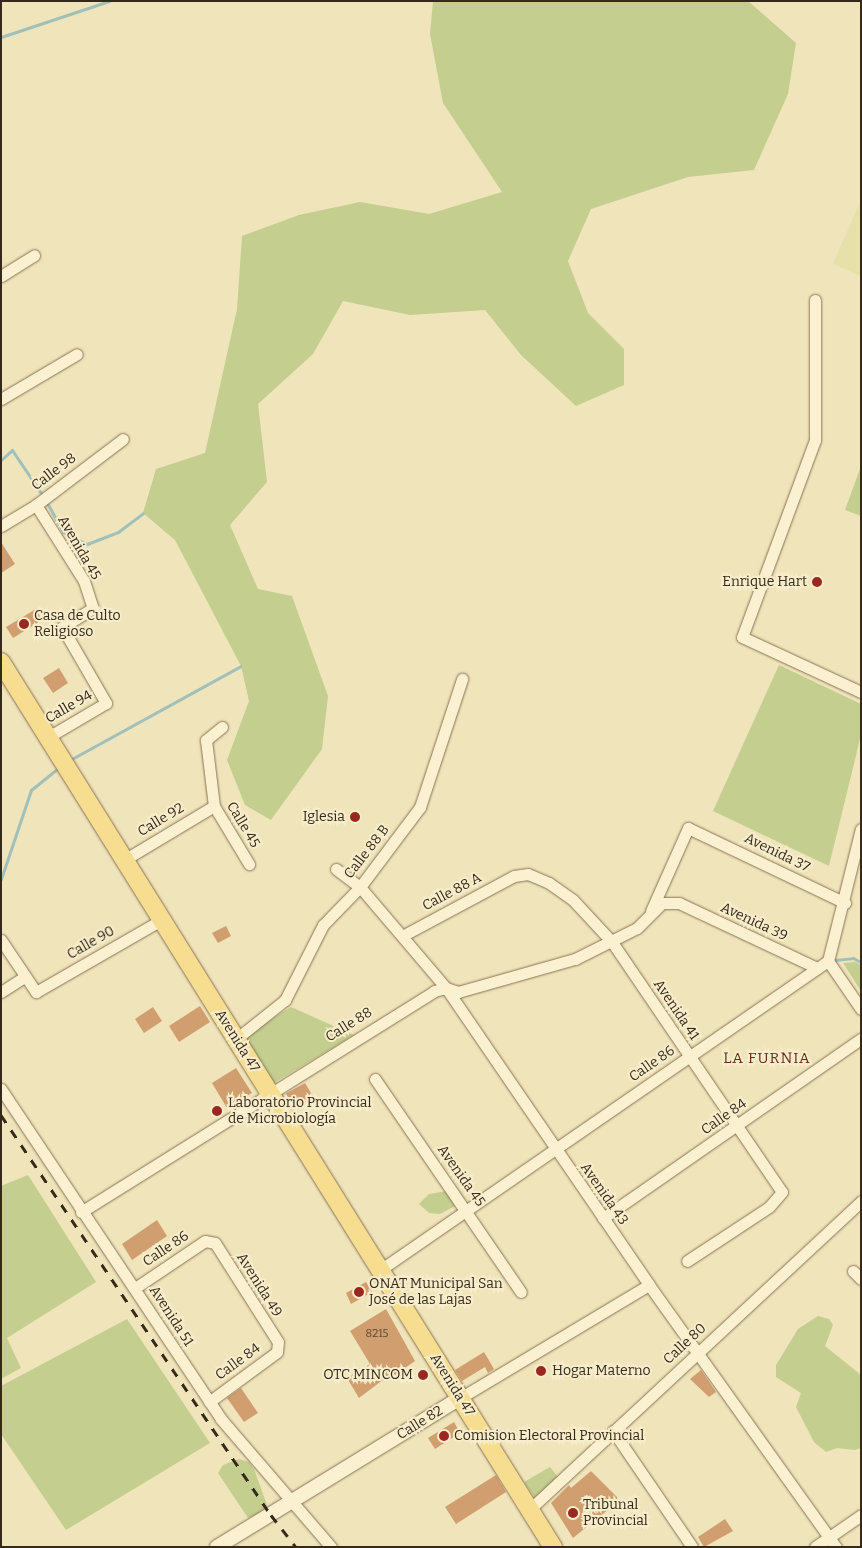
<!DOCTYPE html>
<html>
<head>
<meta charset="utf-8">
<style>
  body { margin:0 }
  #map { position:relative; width:862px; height:1548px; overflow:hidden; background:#f0e4bb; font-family:Bitter,serif }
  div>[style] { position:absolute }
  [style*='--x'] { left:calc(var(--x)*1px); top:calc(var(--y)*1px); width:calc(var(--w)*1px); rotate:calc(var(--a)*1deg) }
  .farmland>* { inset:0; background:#e6e0a9 }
  .green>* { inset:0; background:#c3ce8f }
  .stream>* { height:3px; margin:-1.5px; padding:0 1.5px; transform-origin:1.5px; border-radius:1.5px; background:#a0c0b9 }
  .building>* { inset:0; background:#d09e6f }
  .roads { filter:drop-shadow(0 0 1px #887354) drop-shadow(0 0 1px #887354) }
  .minor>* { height:11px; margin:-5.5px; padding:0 5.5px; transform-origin:5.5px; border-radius:5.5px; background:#fbf0cf }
  .tertiary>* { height:14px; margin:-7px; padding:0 7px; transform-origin:7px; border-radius:7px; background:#fbf0cf }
  .primary>* { height:18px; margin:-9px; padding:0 9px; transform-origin:9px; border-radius:9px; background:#f7dd90 }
  .rail>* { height:3px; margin-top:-1.5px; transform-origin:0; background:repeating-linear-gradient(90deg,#36291a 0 9px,transparent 0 18px) }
  .dots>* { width:14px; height:14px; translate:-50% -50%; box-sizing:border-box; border:2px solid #f7edcb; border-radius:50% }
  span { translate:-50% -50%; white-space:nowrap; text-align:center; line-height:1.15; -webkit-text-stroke:4px #f7edcb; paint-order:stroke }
  .number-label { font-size:11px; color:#5c462f }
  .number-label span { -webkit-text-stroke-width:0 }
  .street-label { font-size:14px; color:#36291a }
  .poi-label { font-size:14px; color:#36291a }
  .right { translate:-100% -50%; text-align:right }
  .left { translate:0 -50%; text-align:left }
  .neighbourhood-label { font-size:15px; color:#652d17; letter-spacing:1px }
  .frame { position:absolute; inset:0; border:2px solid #36291a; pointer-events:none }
</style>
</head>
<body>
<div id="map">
  <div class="farmland">
    <div style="clip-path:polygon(861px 200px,861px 276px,833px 264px)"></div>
  </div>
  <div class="green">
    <div style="clip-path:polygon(433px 1px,748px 1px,796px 43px,788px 94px,754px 170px,688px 177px,591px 209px,568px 261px,588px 313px,624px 349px,624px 385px,576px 406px,521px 355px,485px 310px,410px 315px,343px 301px,313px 354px,258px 404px,267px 482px,230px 525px,258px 589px,292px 596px,328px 696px,322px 749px,271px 820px,245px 805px,227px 760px,249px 701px,241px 666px,175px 540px,143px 513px,156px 469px,205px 453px,237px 309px,242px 236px,299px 215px,360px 202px,429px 214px,502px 192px,443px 103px,430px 34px)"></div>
    <div style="clip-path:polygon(860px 469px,861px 469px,861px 516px,845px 510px)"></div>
    <div style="clip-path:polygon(779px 665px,861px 704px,861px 735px,829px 866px,713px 811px)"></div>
    <div style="clip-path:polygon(856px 962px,861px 966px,861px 991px,843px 963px)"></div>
    <div style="clip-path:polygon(291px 1007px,354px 1035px,272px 1084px,243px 1037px)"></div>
    <div style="clip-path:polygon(28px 1175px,96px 1282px,7px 1338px,21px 1368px,1px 1379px,1px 1186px)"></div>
    <div style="clip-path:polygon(448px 1191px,455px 1206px,440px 1214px,429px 1213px,419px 1204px,429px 1194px)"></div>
    <div style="clip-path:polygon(818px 1316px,829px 1319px,833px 1325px,825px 1346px,861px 1375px,861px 1448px,855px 1450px,837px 1448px,826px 1452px,814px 1442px,796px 1407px,801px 1393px,776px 1377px,776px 1365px,798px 1329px)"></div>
    <div style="clip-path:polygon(127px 1319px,210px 1443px,66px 1530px,1px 1434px,1px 1386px)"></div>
    <div style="clip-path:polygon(239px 1459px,249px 1462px,254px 1469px,267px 1505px,263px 1512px,248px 1518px,218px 1473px,223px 1465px)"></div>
    <div style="clip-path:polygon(550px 1467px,558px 1477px,535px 1498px,524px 1482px)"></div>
  </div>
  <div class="stream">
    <div style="--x:1;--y:37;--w:114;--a:-18.4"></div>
    <div style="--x:1;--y:460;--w:15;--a:-42"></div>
    <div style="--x:12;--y:450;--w:55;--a:56"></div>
    <div style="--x:46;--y:501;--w:35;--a:61"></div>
    <div style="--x:63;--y:532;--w:27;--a:27"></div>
    <div style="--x:87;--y:544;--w:33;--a:-21"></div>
    <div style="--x:118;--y:532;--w:31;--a:-37"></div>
    <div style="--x:68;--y:761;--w:197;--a:-28.8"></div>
    <div style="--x:1;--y:879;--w:94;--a:-71.4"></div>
    <div style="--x:31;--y:790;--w:36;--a:-39"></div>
    <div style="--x:835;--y:960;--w:18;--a:-6"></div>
    <div style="--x:853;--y:958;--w:9;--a:27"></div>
  </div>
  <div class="building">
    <div style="clip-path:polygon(1px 542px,15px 564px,1px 573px)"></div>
    <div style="clip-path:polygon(36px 609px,42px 620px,13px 638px,6px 627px)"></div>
    <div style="clip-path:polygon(59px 668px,68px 683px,53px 693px,43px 678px)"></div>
    <div style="clip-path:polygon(226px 926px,231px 936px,218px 943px,212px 933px)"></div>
    <div style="clip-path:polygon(200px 1006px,210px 1022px,179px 1042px,169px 1026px)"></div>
    <div style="clip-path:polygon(153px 1007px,162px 1021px,144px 1033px,135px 1019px)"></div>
    <div style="clip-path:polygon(236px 1068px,252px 1093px,227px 1108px,212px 1083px)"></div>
    <div style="clip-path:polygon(305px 1083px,314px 1098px,293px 1108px,285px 1094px)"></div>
    <div style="clip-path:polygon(157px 1220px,167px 1236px,132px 1260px,122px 1244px)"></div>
    <div style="clip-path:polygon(366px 1282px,372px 1292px,351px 1304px,346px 1293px)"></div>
    <div style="clip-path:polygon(386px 1309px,415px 1361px,395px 1375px,392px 1373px,359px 1398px,347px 1378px,370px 1364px,350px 1331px)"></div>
    <div style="clip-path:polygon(484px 1352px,494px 1369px,488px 1373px,485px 1367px,462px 1381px,455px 1370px)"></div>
    <div style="clip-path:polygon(701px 1370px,716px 1392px,709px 1397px,690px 1379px)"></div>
    <div style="clip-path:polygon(241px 1388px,258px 1413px,244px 1422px,227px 1398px)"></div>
    <div style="clip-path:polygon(454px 1422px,460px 1433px,435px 1449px,428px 1438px)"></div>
    <div style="clip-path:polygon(591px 1471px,620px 1500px,573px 1538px,551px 1503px,569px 1485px,571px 1488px)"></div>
    <div style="clip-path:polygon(496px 1475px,506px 1492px,456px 1524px,445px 1507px)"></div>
    <div style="clip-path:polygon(725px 1519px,733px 1531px,704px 1547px,698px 1537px)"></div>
  </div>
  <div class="roads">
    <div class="minor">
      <div style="--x:1;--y:276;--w:39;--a:-32"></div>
      <div style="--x:815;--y:300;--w:140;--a:90"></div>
      <div style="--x:815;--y:440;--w:210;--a:110.3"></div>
      <div style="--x:742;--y:637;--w:131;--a:24.8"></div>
      <div style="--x:1;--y:399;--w:88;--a:-30.6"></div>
      <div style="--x:36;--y:505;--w:90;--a:57.7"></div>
      <div style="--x:84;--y:581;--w:28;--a:72"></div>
      <div style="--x:93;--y:608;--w:36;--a:148"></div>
      <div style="--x:62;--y:627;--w:88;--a:59.9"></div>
      <div style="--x:106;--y:703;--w:67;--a:149.6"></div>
      <div style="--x:1;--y:526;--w:41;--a:-31"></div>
      <div style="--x:36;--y:505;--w:109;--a:-37.2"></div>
      <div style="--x:222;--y:727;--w:21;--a:141"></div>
      <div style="--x:206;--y:740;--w:66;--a:83.1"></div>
      <div style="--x:214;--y:806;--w:68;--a:58.9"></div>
      <div style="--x:124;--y:860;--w:105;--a:-31"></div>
      <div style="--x:336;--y:869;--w:30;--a:37"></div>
      <div style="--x:360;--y:887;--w:133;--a:49.6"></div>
      <div style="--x:446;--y:988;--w:360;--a:55.6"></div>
      <div style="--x:649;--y:1285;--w:322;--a:54.5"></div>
      <div style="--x:651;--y:911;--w:91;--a:-66"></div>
      <div style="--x:688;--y:828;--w:174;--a:25.5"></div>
      <div style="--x:404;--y:935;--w:125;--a:-28.2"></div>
      <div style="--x:514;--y:876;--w:14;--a:-8"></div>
      <div style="--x:528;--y:874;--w:23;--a:23"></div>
      <div style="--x:549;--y:883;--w:29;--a:35"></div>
      <div style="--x:573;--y:900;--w:57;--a:47.1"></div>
      <div style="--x:612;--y:942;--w:302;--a:55.8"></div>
      <div style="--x:782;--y:1192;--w:20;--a:131"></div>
      <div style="--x:769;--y:1207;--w:98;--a:146.6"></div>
      <div style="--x:1;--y:940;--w:63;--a:56.1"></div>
      <div style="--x:36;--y:992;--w:144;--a:-29.9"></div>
      <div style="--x:828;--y:961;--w:58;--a:55.5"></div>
      <div style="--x:1;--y:992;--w:27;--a:-33"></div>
      <div style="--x:236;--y:1039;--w:63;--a:-38.5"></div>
      <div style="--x:285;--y:1000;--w:84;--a:-63.1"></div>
      <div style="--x:323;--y:925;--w:53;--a:-45.8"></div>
      <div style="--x:360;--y:887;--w:100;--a:-53.1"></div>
      <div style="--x:420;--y:807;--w:135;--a:-71.8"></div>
      <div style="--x:375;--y:1079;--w:258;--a:55.6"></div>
      <div style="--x:1;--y:1089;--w:397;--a:56.3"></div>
      <div style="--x:221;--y:1419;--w:169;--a:49.3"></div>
      <div style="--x:81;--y:1212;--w:416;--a:-32"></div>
      <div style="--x:434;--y:991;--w:12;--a:-14"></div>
      <div style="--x:446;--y:988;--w:13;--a:18"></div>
      <div style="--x:458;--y:992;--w:122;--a:-15.8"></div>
      <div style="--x:575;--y:959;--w:69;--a:-26.6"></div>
      <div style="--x:637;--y:928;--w:35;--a:-45"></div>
      <div style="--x:662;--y:903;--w:17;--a:0"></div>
      <div style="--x:679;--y:903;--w:153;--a:25.2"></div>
      <div style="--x:603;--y:1218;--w:314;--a:-34.8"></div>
      <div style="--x:380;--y:1270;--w:544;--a:-34.6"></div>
      <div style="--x:828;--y:961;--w:136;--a:-76"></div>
      <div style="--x:853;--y:1271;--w:11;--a:45"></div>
      <div style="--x:135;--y:1288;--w:84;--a:-33.9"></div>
      <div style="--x:205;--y:1241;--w:10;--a:11"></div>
      <div style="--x:215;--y:1243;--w:117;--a:57.5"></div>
      <div style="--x:278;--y:1342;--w:10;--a:96"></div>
      <div style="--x:277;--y:1352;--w:84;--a:143.7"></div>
      <div style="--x:460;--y:1398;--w:220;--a:-30.9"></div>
      <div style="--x:613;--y:1431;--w:140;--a:55.7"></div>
      <div style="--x:530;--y:1509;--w:452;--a:-42.9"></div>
      <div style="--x:815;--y:1547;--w:56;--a:-34.8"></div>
    </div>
    <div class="tertiary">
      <div style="--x:217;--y:1547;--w:285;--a:-31.5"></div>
    </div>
    <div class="primary">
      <div style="--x:1;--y:662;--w:1043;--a:58.05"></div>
    </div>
  </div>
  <div class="rail">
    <div style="--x:1;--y:1115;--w:483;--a:56"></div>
    <div style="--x:271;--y:1515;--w:41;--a:52"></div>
  </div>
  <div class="dots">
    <div style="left:817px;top:582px;background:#9a2821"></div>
    <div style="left:24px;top:624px;background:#9a2821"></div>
    <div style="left:355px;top:817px;background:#9a2821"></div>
    <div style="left:217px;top:1111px;background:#9a2821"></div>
    <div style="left:359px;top:1292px;background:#9a2821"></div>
    <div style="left:541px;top:1371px;background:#9a2821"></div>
    <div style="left:423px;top:1375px;background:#9a2821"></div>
    <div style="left:444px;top:1436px;background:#9a2821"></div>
    <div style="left:573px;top:1513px;background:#9a2821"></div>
  </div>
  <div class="number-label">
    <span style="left:377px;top:1334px">8215</span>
  </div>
  <div class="street-label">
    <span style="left:54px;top:472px;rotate:-37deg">Calle 98</span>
    <span style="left:79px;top:548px;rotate:60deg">Avenida 45</span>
    <span style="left:69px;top:707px;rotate:-30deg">Calle 94</span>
    <span style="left:161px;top:820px;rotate:-31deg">Calle 92</span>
    <span style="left:243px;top:825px;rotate:59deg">Calle 45</span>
    <span style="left:367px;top:852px;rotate:-52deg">Calle 88 B</span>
    <span style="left:777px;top:853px;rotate:26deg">Avenida 37</span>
    <span style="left:452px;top:892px;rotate:-28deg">Calle 88 A</span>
    <span style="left:754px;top:922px;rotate:25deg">Avenida 39</span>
    <span style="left:91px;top:943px;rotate:-30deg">Calle 90</span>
    <span style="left:676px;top:1010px;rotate:56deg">Avenida 41</span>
    <span style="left:349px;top:1025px;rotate:-32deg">Calle 88</span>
    <span style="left:237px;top:1041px;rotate:58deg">Avenida 47</span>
    <span style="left:652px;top:1064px;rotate:-35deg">Calle 86</span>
    <span style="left:724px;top:1117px;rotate:-35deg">Calle 84</span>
    <span style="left:461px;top:1176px;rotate:55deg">Avenida 45</span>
    <span style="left:604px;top:1194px;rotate:55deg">Avenida 43</span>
    <span style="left:166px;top:1249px;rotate:-34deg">Calle 86</span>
    <span style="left:259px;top:1285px;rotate:58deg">Avenida 49</span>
    <span style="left:171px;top:1316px;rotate:57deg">Avenida 51</span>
    <span style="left:685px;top:1344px;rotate:-43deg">Calle 80</span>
    <span style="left:238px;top:1362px;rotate:-36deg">Calle 84</span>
    <span style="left:452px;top:1385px;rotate:58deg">Avenida 47</span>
    <span style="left:420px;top:1423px;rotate:-32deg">Calle 82</span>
  </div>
  <div class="poi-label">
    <span class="right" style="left:807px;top:582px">Enrique Hart</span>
    <span class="left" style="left:34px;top:624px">Casa de Culto<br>Religioso</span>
    <span class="right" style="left:345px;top:817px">Iglesia</span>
    <span class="left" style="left:228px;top:1111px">Laboratorio Provincial<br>de Microbiología</span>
    <span class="left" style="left:369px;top:1292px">ONAT Municipal San<br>José de las Lajas</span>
    <span class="left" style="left:552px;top:1371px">Hogar Materno</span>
    <span class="right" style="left:413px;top:1375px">OTC MINCOM</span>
    <span class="left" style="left:454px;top:1436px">Comision Electoral Provincial</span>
    <span class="left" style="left:583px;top:1513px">Tribunal<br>Provincial</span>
  </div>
  <div class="neighbourhood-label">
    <span style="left:767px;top:1059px">LA FURNIA</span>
  </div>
  <div class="frame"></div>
</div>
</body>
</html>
